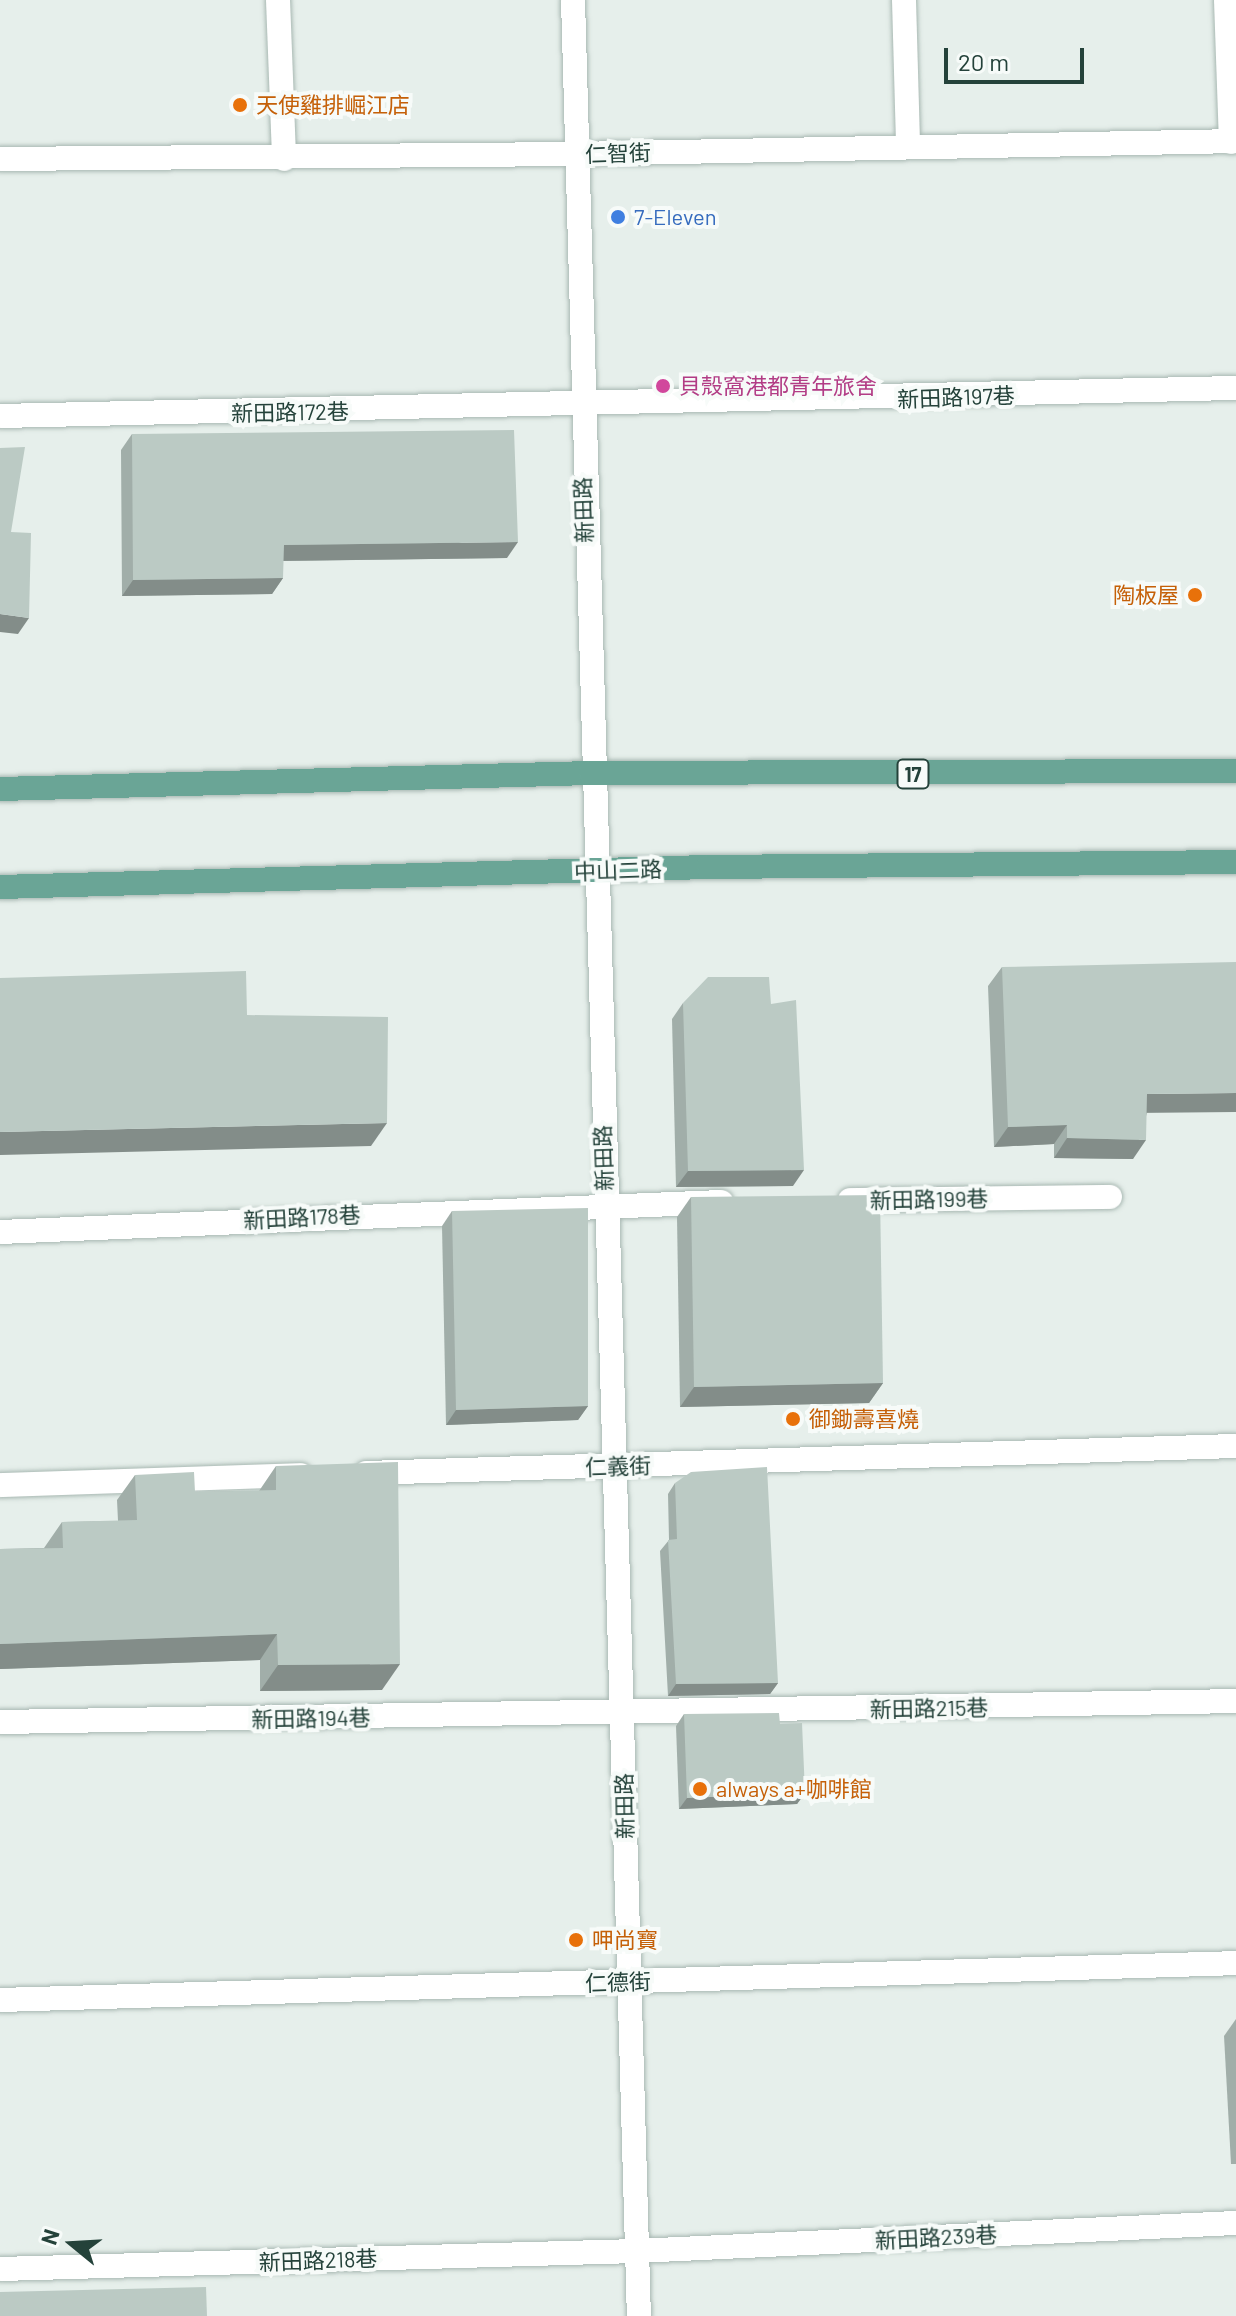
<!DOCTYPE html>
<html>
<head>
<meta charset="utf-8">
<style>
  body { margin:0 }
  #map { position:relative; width:1236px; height:2316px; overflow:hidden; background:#e6efeb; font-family:Barlow,"Noto Sans TC",sans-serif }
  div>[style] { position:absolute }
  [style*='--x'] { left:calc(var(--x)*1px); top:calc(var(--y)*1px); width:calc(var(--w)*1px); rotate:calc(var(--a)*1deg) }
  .roads { filter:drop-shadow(0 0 2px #a8b8b2) drop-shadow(0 0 2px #a8b8b2) }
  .service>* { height:24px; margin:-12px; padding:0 12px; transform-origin:12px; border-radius:12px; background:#fff }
  .pedestrian>* { height:24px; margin:-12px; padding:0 12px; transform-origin:12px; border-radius:12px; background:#fff }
  .minor>* { height:24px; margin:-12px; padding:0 12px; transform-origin:12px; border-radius:12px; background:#fff }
  .primary>* { height:24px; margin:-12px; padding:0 12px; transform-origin:12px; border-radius:12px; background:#6aa596 }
  .wall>* { inset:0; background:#a1aea9 }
  .shaded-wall>* { inset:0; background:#838d89 }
  .building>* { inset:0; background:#bbcac4 }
  .dots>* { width:22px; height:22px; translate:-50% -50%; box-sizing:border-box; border:4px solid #f7fbf9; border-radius:50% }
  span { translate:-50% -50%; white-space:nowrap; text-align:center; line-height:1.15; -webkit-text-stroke:8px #f7fbf9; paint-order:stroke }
  .shield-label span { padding:2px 6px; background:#f7fbf9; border:2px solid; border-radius:6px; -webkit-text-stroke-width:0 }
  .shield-label { font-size:20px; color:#24423a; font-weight:700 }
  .food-label { font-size:22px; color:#c56008 }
  .left { translate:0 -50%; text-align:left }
  .right { translate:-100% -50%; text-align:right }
  .street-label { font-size:22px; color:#24423a }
  .shop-label { font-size:22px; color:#366cbe }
  .hotel-label { font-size:22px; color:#b23c85 }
  .north { position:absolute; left:32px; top:2204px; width:80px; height:80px; -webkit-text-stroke:6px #f7fbf9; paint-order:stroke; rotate:288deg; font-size:22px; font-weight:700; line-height:32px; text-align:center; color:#24423a }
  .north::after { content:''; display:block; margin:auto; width:28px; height:36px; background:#24423a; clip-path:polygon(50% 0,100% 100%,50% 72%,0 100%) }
  .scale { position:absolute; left:944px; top:48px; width:140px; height:36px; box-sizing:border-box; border:4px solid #24423a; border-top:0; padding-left:10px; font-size:24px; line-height:28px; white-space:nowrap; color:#24423a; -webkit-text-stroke:6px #f7fbf9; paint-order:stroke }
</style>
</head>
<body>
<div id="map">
  <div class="roads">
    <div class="service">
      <div style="--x:850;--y:1200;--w:260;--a:-0.7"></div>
      <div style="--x:0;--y:1232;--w:722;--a:-2.38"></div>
      <div style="--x:0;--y:1722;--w:1236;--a:-0.97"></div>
      <div style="--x:0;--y:2269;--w:637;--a:-1.62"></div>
      <div style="--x:637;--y:2251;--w:600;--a:-2.68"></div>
    </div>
    <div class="pedestrian">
      <div style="--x:278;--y:0;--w:159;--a:87.8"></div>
      <div style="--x:0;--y:159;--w:574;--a:-0.5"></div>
    </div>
    <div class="minor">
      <div style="--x:573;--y:0;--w:2317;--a:88.37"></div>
      <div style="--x:904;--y:0;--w:145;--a:88.4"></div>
      <div style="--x:1226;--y:0;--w:142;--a:88"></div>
      <div style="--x:574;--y:154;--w:662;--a:-1.12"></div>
      <div style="--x:0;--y:416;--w:1236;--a:-1.3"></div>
      <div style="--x:366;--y:1473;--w:870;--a:-1.78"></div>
      <div style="--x:0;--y:1485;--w:301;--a:-1.9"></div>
      <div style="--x:0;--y:2000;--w:1237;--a:-1.71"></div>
    </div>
    <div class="primary">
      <div style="--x:0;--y:789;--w:591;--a:-1.55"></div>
      <div style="--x:591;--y:773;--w:645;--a:-0.18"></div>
      <div style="--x:0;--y:887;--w:709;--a:-1.62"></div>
      <div style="--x:709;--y:867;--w:527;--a:-0.54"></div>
    </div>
  </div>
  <div class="wall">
    <div style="clip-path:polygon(132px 434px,507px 558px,283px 561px,283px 578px,272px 594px,122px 596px,121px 450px)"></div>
    <div style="clip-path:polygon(1002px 967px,1147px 1113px,1133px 1159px,1054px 1158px,1054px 1144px,994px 1147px,988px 986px)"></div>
    <div style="clip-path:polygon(683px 1003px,771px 1004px,793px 1186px,676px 1187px,672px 1019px)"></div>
    <div style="clip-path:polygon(691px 1197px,883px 1383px,869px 1403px,680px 1407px,677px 1217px)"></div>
    <div style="clip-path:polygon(452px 1211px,588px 1406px,578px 1420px,446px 1425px,442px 1226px)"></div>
    <div style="clip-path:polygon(276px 1466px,382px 1690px,260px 1691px,260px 1660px,0 1669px,0 1549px,44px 1548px,62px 1522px,118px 1521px,117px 1500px,135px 1475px,195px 1492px,259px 1491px)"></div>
    <div style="clip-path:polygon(675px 1483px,778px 1683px,770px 1694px,668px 1696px,660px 1551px,669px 1540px,668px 1494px)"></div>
    <div style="clip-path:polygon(684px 1714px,780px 1724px,805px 1793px,797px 1804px,679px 1809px,676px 1726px)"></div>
    <div style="clip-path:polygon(1236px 2019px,1236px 2164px,1231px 2164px,1224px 2036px)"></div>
  </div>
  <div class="shaded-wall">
    <div style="clip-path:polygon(518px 542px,507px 558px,273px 561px,284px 545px)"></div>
    <div style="clip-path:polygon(283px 578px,272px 594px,122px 596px,133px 580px)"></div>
    <div style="clip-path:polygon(0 614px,29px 618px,18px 634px,0 632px)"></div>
    <div style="clip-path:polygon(1236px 1093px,1236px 1112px,1133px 1113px,1147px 1094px)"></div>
    <div style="clip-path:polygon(387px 1123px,371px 1146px,0 1155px,0 1132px)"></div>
    <div style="clip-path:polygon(1067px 1125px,1054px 1144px,994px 1147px,1008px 1127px)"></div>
    <div style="clip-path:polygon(1067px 1138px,1146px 1140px,1133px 1159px,1054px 1158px)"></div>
    <div style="clip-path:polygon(804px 1170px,793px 1186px,676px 1187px,688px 1171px)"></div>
    <div style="clip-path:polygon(883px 1383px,869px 1403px,680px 1407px,694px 1387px)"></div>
    <div style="clip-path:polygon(588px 1406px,578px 1420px,446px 1425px,456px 1410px)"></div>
    <div style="clip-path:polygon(277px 1634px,260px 1660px,0 1669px,0 1644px)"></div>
    <div style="clip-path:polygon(400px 1664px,382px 1690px,260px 1691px,278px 1665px)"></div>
    <div style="clip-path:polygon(778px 1683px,770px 1694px,668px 1696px,676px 1684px)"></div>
    <div style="clip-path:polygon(805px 1793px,797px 1804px,679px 1809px,687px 1798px)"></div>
  </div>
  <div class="building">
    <div style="clip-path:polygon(514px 430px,518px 542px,284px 545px,283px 578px,133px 580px,132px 434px)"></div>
    <div style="clip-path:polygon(25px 447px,11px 532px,31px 533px,29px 618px,0 614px,0 448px)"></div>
    <div style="clip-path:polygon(1236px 962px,1236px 1093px,1147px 1094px,1146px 1140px,1067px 1138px,1067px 1125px,1008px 1127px,1002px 967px)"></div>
    <div style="clip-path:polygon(246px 971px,247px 1015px,388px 1017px,387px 1123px,0 1132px,0 978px)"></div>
    <div style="clip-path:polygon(708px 977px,769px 977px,771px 1004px,796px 1000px,804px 1170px,688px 1171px,683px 1003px)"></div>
    <div style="clip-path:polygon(880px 1195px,883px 1383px,694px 1387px,691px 1197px)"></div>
    <div style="clip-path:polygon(588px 1208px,588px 1406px,456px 1410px,452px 1211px)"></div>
    <div style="clip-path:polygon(398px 1462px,400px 1664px,278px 1665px,277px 1634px,0 1644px,0 1549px,63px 1548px,62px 1522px,137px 1520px,135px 1475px,194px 1472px,195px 1492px,276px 1490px,276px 1466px)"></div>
    <div style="clip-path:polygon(767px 1467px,778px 1683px,676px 1684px,668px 1540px,677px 1539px,675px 1483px,691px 1472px)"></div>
    <div style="clip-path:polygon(779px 1713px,780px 1724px,802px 1723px,805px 1793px,687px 1798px,684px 1714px)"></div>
    <div style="clip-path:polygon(206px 2287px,207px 2316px,0 2316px,0 2292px)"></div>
  </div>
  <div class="dots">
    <div style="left:240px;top:105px;background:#e8710a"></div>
    <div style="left:618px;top:217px;background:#3f7fe0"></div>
    <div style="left:663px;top:386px;background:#d1479c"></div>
    <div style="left:1195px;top:595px;background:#e8710a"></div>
    <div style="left:793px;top:1419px;background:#e8710a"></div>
    <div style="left:700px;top:1789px;background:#e8710a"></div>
    <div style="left:576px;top:1940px;background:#e8710a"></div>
  </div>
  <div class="shield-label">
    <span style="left:913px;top:774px">17</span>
  </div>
  <div class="food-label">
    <span class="left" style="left:256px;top:105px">天使雞排崛江店</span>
    <span class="right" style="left:1179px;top:595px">陶板屋</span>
    <span class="left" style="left:809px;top:1419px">御鋤壽喜燒</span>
    <span class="left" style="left:716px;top:1789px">always a+咖啡館</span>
    <span class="left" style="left:592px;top:1940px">呷尚寶</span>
  </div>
  <div class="street-label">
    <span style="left:618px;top:153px;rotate:-2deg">仁智街</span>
    <span style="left:956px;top:397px;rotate:-2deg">新田路197巷</span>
    <span style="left:290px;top:412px;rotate:-1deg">新田路172巷</span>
    <span style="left:583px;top:510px;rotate:-92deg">新田路</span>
    <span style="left:618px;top:870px;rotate:-2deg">中山二路</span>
    <span style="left:603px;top:1158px;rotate:-92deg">新田路</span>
    <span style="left:929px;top:1199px;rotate:-1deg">新田路199巷</span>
    <span style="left:302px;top:1217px;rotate:-3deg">新田路178巷</span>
    <span style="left:618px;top:1466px;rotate:-2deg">仁義街</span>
    <span style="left:929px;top:1708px;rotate:-1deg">新田路215巷</span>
    <span style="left:311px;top:1718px;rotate:-1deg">新田路194巷</span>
    <span style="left:624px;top:1806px;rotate:-91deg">新田路</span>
    <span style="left:618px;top:1982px;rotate:-2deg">仁德街</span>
    <span style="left:936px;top:2237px;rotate:-3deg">新田路239巷</span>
    <span style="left:318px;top:2260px;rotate:-2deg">新田路218巷</span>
  </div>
  <div class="shop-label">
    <span class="left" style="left:634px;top:217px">7-Eleven</span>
  </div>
  <div class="hotel-label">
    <span class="left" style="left:679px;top:386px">貝殼窩港都青年旅舍</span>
  </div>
  <div class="north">N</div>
  <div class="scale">20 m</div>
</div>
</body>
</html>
